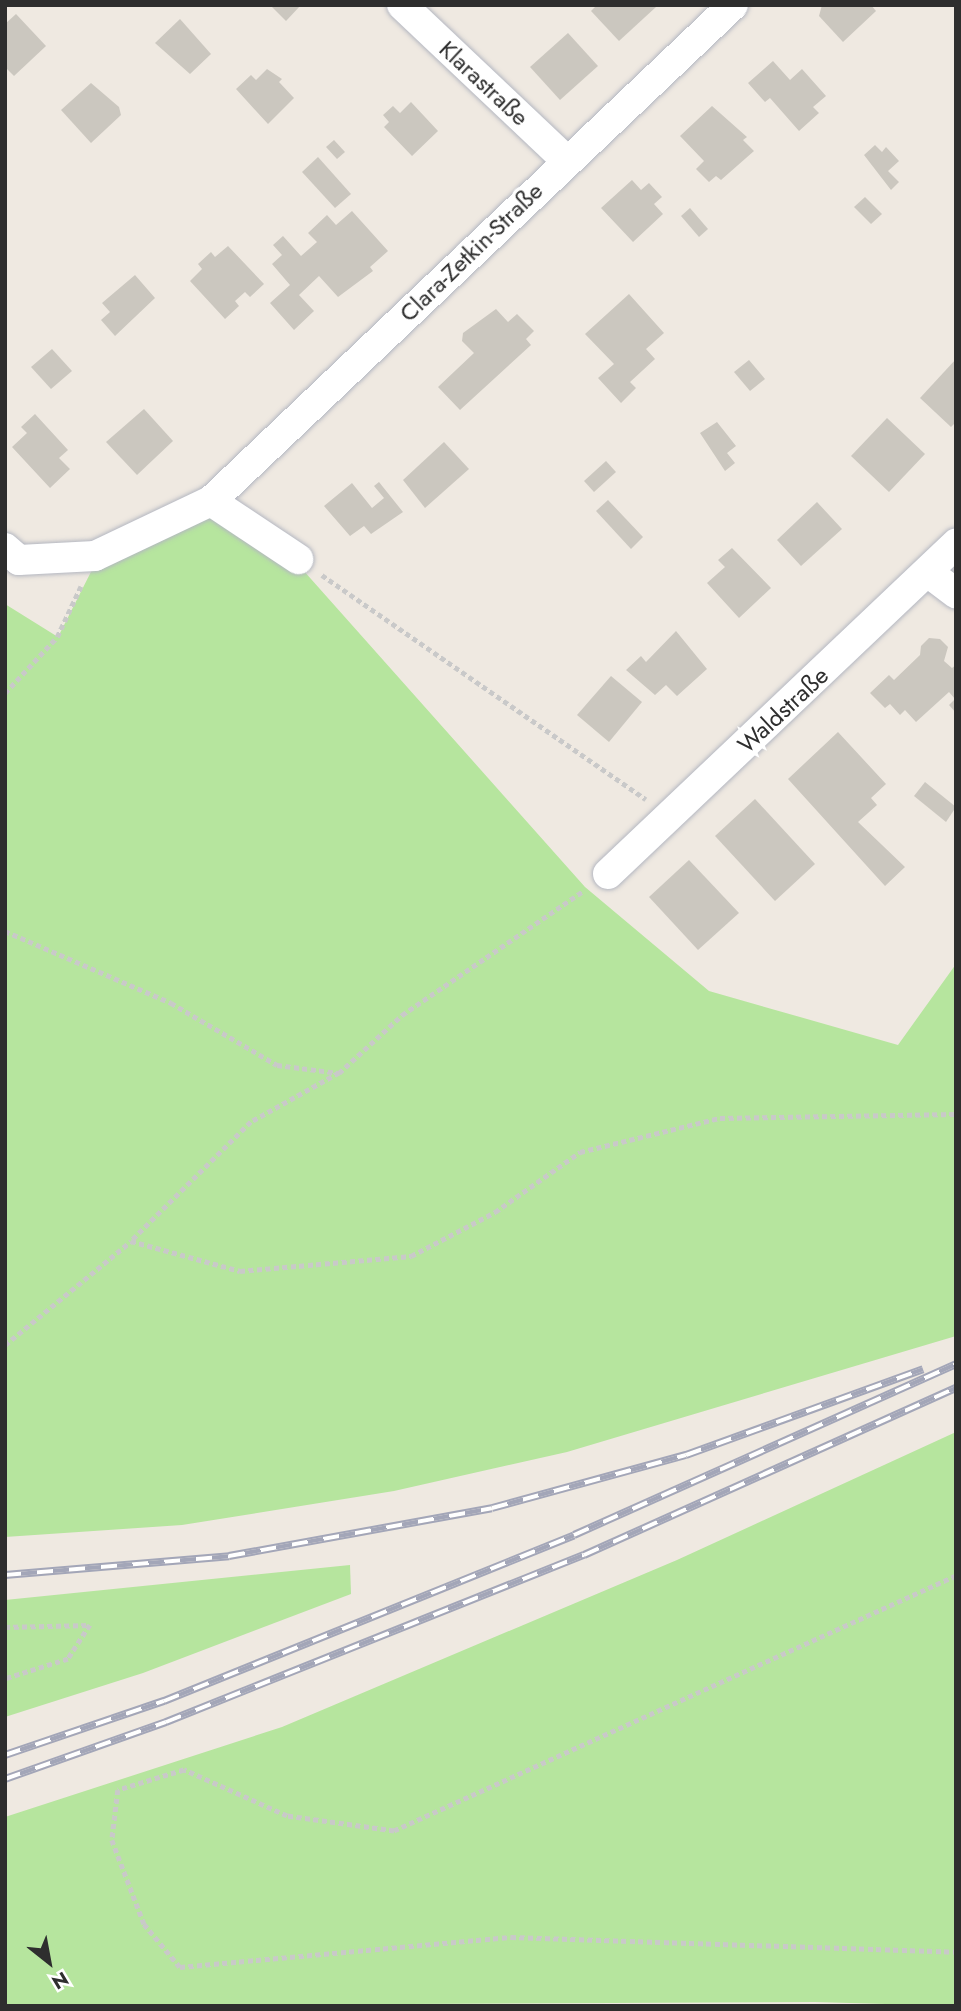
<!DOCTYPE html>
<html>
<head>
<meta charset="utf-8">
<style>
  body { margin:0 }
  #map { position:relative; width:961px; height:2011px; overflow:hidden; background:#efe9e1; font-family:Jost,sans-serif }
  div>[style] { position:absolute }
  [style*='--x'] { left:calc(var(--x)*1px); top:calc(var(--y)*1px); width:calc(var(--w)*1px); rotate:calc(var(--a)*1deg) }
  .green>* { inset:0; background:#b6e59e }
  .building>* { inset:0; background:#cbc7bf }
  .path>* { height:4.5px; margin-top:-2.25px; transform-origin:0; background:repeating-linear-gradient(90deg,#c9c9c9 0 5px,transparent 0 8.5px) }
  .roads { filter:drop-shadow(0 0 2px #b4b7c1) drop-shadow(0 0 2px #b4b7c1) }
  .minor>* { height:30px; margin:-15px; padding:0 15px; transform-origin:15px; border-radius:15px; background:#fff }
  .rail>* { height:8px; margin-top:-4px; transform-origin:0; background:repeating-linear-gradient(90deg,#fff 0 16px,#a3a6b8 0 32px); box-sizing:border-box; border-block:2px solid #a3a6b8 }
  span { translate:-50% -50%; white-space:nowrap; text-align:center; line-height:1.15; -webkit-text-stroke:7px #fff; paint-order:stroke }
  .street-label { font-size:24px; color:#2e2e2e }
  .frame { position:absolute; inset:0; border:7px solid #2e2e2e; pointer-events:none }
  .north { position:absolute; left:14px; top:1927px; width:70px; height:70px; -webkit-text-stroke:5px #fff; paint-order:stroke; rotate:149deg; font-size:19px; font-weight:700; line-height:28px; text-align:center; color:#2e2e2e }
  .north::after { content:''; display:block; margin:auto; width:24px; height:32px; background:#2e2e2e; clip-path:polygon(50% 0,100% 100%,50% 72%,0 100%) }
</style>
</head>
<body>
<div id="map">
  <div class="green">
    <div style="clip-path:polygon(211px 504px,295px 561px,585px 887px,709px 991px,898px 1045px,956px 964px,956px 1336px,567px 1452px,394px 1491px,182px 1525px,5px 1537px,5px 604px,58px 637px,98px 558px)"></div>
    <div style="clip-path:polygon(956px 1432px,956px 2006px,815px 2002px,5px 2006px,5px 1817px,282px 1727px,677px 1560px)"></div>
    <div style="clip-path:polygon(350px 1565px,351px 1594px,143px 1673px,5px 1717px,5px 1600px)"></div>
  </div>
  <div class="building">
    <div style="clip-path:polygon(270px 5px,301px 5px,286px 21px)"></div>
    <div style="clip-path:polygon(597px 5px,655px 5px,656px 7px,619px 41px,591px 11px)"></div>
    <div style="clip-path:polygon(822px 5px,871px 5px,876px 11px,843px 42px,819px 16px)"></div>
    <div style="clip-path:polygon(16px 14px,46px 46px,14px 76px,5px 67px,5px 24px)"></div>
    <div style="clip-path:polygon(180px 19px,211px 54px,190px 74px,155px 43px)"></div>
    <div style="clip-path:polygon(568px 33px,598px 66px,560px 100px,530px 67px)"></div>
    <div style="clip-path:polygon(773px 61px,790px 80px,802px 69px,826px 96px,813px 107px,819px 113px,799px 131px,770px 98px,765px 102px,748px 83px)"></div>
    <div style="clip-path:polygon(267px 69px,282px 79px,279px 82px,294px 98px,268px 124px,236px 89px,251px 75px,256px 80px)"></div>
    <div style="clip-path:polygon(91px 83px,119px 107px,121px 115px,91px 143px,61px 110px)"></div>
    <div style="clip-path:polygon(411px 102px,438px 131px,412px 156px,384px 127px,389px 122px,383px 115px,393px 106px,400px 113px)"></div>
    <div style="clip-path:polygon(712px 106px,747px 137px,743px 140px,754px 151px,721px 180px,716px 176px,709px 182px,696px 169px,704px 161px,680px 136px)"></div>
    <div style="clip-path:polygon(334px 140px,345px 152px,337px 159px,326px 147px)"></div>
    <div style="clip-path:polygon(875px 145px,882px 152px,886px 147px,899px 161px,888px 171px,899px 182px,891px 190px,864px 155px)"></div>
    <div style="clip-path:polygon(318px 157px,351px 194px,335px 208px,302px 172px)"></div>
    <div style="clip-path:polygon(632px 180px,641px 190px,649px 183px,662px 197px,654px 204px,663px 214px,633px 242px,601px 208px)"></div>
    <div style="clip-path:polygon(865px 197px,882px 214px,871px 224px,854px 207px)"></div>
    <div style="clip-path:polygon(690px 208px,708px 229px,699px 237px,681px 216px)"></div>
    <div style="clip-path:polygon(352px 211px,388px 251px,370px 267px,373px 271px,338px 297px,319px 276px,299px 295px,314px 311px,294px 330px,270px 303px,290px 285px,272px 264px,282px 255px,273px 245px,283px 236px,301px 256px,317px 242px,308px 233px,327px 215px,336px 225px)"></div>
    <div style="clip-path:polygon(228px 246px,264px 284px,250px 297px,245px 292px,235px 301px,239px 306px,225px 319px,190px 281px,202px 269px,198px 264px,211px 252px,215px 257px)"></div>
    <div style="clip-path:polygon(135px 275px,155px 298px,115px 336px,101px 320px,110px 312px,102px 303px)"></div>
    <div style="clip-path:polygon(629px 294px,664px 333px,646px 349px,655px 359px,630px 382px,636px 388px,621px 403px,598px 378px,614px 364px,585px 334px)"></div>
    <div style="clip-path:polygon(496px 309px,508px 322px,517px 314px,534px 331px,526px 339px,531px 345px,460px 410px,438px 387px,474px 353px,462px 341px,463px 333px)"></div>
    <div style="clip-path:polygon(52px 349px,72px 371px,51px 389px,31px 367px)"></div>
    <div style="clip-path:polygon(956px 359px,956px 422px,951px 427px,920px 398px)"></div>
    <div style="clip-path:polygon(749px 360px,765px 379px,750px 391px,734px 372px)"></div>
    <div style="clip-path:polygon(144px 409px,173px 441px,137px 475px,106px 442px)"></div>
    <div style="clip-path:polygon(35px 414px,68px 450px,59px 458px,70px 469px,50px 488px,12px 447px,27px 433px,21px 427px)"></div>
    <div style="clip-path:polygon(887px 418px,925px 454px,889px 492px,851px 456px)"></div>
    <div style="clip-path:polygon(717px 422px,736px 446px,727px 453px,735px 463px,725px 471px,700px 433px)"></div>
    <div style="clip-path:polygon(444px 442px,469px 469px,425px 508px,403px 480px)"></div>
    <div style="clip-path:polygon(606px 461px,616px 472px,594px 492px,584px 481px)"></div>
    <div style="clip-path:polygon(379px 482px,403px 512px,371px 534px,364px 526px,350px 536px,324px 506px,352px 483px,372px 508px,384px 498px,374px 486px)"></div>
    <div style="clip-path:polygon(608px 500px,643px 537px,631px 549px,596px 511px)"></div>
    <div style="clip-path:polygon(817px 502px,842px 529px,801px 566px,777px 540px)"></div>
    <div style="clip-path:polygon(732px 548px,771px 588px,739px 618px,707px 583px,725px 567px,718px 560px)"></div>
    <div style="clip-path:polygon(676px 631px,707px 669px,677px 696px,666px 685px,655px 695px,626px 670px,641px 656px,646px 662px)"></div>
    <div style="clip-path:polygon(929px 638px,940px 639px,948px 647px,944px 661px,952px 668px,956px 665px,956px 713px,949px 705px,955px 699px,949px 692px,916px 722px,905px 710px,900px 715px,890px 704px,885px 708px,870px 693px,889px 675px,894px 680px,920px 655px,921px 646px)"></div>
    <div style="clip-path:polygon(611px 676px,642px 702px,609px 742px,577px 715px)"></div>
    <div style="clip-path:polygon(838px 732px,886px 784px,871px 798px,877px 805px,858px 822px,905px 867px,885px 886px,788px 779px)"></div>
    <div style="clip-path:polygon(925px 782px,956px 807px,946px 822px,914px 796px)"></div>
    <div style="clip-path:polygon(755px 799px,815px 864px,775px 901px,715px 836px)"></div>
    <div style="clip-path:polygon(689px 860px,739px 913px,698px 950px,649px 897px)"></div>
  </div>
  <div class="path">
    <div style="--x:322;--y:575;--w:394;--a:34.7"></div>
    <div style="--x:5;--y:693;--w:76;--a:-47.1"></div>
    <div style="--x:57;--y:637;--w:56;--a:-64.8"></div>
    <div style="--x:5;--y:931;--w:181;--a:23.4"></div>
    <div style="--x:171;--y:1003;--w:123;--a:30.3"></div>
    <div style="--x:277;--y:1065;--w:63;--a:7.4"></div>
    <div style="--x:339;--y:1073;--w:86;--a:-42.6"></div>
    <div style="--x:402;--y:1015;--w:219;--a:-34.4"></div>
    <div style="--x:339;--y:1073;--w:101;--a:150.9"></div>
    <div style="--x:251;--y:1122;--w:169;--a:135.2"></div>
    <div style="--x:131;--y:1241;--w:113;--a:15.4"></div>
    <div style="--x:240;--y:1271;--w:172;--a:-5"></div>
    <div style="--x:411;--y:1256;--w:95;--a:-27.6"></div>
    <div style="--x:495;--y:1212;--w:104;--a:-35.2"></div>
    <div style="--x:580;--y:1152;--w:144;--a:-13.7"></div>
    <div style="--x:720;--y:1118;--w:236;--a:-1"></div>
    <div style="--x:5;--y:1345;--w:163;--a:-39.5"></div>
    <div style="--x:956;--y:1576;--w:617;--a:155.59"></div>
    <div style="--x:394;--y:1831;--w:108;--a:-172"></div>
    <div style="--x:287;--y:1816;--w:113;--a:-155.9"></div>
    <div style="--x:184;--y:1770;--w:69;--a:163.1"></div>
    <div style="--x:118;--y:1790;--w:50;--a:96.8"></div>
    <div style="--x:112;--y:1840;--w:90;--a:69.1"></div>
    <div style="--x:144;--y:1924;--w:56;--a:50.1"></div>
    <div style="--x:180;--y:1967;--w:332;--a:-5.2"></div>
    <div style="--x:511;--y:1937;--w:445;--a:1.9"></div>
    <div style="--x:5;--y:1627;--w:85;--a:-1.3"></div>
    <div style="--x:90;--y:1625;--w:40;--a:122.9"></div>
    <div style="--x:68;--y:1659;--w:66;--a:162.4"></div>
  </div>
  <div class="roads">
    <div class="minor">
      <div style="--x:402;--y:5;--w:226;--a:43.4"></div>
      <div style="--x:211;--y:501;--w:105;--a:33.7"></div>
      <div style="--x:5;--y:548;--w:18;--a:41"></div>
      <div style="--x:19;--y:560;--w:76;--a:-3"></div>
      <div style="--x:95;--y:556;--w:128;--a:-25.4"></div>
      <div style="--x:211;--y:501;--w:720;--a:-43.54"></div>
      <div style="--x:929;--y:573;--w:34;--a:37"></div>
      <div style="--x:608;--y:874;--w:480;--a:-43.5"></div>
    </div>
  </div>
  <div class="rail">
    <div style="--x:5;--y:1575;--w:225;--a:-4.8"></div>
    <div style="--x:229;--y:1556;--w:267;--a:-10.3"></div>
    <div style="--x:492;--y:1508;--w:201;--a:-15.3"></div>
    <div style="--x:686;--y:1455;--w:252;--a:-19.9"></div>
    <div style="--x:5;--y:1755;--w:168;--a:-18.8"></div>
    <div style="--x:164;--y:1701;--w:442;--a:-22"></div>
    <div style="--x:574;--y:1535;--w:419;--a:-24.1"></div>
    <div style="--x:5;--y:1779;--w:171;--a:-19.5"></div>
    <div style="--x:166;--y:1722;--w:450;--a:-21.8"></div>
    <div style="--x:584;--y:1555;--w:408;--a:-24.2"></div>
  </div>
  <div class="street-label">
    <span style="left:484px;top:83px;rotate:43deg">Klarastraße</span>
    <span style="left:471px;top:252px;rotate:-44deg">Clara-Zetkin-Straße</span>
    <span style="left:783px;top:710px;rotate:-43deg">Waldstraße</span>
  </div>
  <div class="frame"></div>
  <div class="north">N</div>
</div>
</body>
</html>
